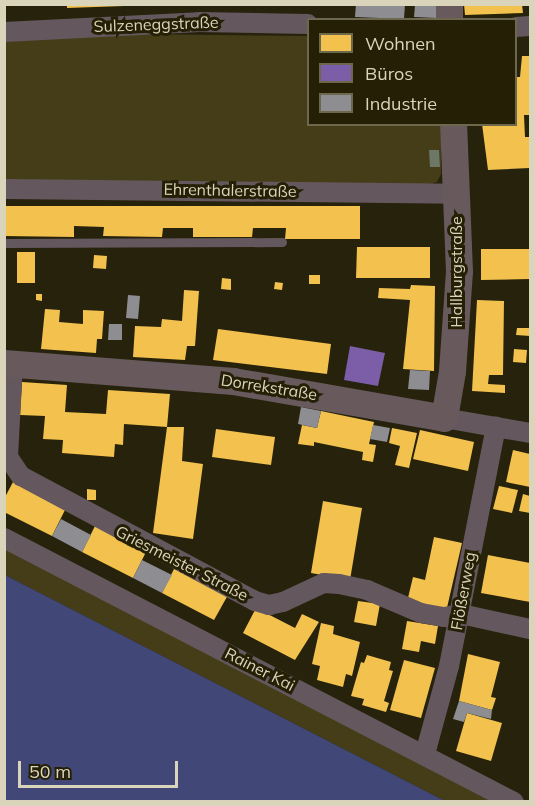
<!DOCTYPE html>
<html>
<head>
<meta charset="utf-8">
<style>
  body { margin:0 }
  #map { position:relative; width:535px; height:806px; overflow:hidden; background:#26220c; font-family:Mulish,sans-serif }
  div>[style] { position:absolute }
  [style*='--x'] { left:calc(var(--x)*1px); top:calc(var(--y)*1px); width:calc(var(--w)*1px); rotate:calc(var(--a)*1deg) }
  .green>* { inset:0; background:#453d18 }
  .water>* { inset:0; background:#414776 }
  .homes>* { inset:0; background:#f2c14e }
  .offices>* { inset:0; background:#7b5ea7 }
  .industry>* { inset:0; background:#8d8d92 }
  .building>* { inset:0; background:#6c7765 }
  .lane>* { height:9px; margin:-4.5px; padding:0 4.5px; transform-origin:4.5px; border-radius:4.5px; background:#64585e }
  .street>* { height:20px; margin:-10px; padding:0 10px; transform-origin:10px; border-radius:10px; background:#64585e }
  .secondary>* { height:27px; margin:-13.5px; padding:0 13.5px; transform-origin:13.5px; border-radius:13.5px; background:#67595c }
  span { translate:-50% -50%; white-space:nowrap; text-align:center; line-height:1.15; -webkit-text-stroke:6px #251f06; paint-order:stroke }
  .street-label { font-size:16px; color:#d9d4ba }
  .frame { position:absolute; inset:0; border:6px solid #d9d4ba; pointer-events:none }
  .legend { position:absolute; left:307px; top:18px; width:210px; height:108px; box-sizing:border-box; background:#251f06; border:2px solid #6d674e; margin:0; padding:8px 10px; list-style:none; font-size:18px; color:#d9d4ba }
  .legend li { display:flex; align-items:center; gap:12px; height:30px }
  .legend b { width:30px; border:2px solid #6d674e }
  .scale { position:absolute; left:18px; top:761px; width:160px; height:27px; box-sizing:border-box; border:3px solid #d9d4ba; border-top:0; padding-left:8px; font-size:18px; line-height:21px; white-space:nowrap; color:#d9d4ba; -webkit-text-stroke:4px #251f06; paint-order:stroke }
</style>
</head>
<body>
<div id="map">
  <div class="green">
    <div style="clip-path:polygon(131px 34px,308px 36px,308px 124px,441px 125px,441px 174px,437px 182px,427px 185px,5px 182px,4px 39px)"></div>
    <div style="clip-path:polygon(4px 547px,498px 801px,445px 801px,5px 575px)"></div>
  </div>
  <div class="water">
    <div style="clip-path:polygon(5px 575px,445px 801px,5px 801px)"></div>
  </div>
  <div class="homes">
    <div style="clip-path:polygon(67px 4px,124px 4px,124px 6px,67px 8px)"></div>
    <div style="clip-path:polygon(464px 4px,522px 4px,523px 13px,465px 15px)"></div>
    <div style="clip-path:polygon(522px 56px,530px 56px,529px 115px,524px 115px,525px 137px,530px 137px,530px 168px,488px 170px,482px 124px,516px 124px,516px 77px,520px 77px)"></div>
    <div style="clip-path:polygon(4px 206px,360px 206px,360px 239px,285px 239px,286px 228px,253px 228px,252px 237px,193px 237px,193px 228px,163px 228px,162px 237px,103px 236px,104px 227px,74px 226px,74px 237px,4px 236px)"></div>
    <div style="clip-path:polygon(357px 247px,430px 247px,430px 278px,356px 278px)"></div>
    <div style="clip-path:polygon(481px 249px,530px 249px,530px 279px,481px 280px)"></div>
    <div style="clip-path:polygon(17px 252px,35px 252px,35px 283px,17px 283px)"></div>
    <div style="clip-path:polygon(94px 255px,107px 256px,106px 269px,93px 268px)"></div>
    <div style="clip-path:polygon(309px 275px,320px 275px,320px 284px,309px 284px)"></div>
    <div style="clip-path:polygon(222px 278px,231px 279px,231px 290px,221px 289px)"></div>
    <div style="clip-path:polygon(275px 282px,283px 283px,282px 290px,274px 289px)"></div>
    <div style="clip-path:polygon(411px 285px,435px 286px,434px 371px,403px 369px,410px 300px,378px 298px,379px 288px,410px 289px)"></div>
    <div style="clip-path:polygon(184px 290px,199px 291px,195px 346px,187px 346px,185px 360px,133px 357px,135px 326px,161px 327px,162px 319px,182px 321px)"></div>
    <div style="clip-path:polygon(36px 294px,42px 294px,42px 301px,36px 300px)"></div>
    <div style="clip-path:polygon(477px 300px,504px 301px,503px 375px,489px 375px,488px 384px,505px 385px,505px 393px,472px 391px)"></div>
    <div style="clip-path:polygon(45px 309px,60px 310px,59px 322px,83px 324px,83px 310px,104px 311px,102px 339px,97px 339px,96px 353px,41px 349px)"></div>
    <div style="clip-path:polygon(517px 328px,530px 328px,530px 336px,516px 335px)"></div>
    <div style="clip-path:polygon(218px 329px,331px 344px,327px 374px,213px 360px)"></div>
    <div style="clip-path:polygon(514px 349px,527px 350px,526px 363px,513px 362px)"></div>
    <div style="clip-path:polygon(22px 382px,67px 385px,65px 412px,106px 414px,108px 390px,170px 394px,167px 427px,124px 424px,123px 445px,115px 444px,114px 457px,62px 453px,63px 440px,43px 439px,45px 416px,20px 415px)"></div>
    <div style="clip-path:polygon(321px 411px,374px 422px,369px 444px,376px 445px,373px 462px,362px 460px,363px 452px,314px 442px,314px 446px,298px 444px,302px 425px,317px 428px)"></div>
    <div style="clip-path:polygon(167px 427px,184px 427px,182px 461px,203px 464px,193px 539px,153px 533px)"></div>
    <div style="clip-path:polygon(392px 428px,417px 433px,409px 468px,395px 465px,400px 446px,389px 443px)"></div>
    <div style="clip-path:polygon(216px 429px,275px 437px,271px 465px,212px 457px)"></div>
    <div style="clip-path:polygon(420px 430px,474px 442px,468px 471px,413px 459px)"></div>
    <div style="clip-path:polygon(513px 450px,530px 454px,530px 487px,506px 482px)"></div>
    <div style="clip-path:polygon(13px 482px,65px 510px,52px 536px,4px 512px,4px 499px)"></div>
    <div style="clip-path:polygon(499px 486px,518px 490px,512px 513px,493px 509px)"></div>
    <div style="clip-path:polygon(87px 489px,96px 490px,96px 500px,87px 500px)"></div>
    <div style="clip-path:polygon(523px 494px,530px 496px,530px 513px,519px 511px)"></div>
    <div style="clip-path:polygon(323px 501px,362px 508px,350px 580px,311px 573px)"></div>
    <div style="clip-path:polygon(95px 526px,146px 552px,133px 578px,82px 552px)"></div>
    <div style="clip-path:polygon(434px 537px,462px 543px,446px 612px,407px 602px,413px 577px,425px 580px)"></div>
    <div style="clip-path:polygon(488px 555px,530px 563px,530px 602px,481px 593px)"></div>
    <div style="clip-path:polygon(175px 567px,228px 595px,214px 620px,162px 593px)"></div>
    <div style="clip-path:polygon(358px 601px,380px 604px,376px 626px,354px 622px)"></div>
    <div style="clip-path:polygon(256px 608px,295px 628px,302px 614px,319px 622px,295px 660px,243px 633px)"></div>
    <div style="clip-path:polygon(407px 621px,438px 626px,435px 644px,421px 641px,419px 652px,402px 649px)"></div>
    <div style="clip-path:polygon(321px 623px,334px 626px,333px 634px,360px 642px,352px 676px,346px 674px,343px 687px,317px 680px,320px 666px,312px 664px)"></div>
    <div style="clip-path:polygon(468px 654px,500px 662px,491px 697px,496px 698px,492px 710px,459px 701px)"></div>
    <div style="clip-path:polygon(367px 655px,391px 662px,389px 670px,393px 671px,384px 701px,389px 703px,386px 712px,362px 705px,364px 699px,351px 696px,361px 662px,364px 663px)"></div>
    <div style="clip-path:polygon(404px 660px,435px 668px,421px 718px,390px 710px)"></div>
    <div style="clip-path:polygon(467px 713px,502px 723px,491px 761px,456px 751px)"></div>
  </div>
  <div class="offices">
    <div style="clip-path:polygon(350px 346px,385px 353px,378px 386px,344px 380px)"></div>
  </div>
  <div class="industry">
    <div style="clip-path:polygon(356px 4px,405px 4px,404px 19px,355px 17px)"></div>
    <div style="clip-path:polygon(415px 5px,436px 5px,436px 18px,414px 17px)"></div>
    <div style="clip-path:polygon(128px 295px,140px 296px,138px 319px,126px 318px)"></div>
    <div style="clip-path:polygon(109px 324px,122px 324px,122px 340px,108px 340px)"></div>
    <div style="clip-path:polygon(410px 370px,430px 371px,429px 390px,408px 389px)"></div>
    <div style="clip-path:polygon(301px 407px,321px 411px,317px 428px,298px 424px)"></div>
    <div style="clip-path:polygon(373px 425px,390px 428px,387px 442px,370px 439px)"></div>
    <div style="clip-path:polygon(61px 519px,91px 535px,82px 552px,52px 536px)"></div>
    <div style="clip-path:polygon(142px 560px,172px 575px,162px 593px,133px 578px)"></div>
    <div style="clip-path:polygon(459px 701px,492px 710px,491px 719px,467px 713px,464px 722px,453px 719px)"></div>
  </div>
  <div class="building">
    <div style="clip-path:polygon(429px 150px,439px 150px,440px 167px,430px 167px)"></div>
  </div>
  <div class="lane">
    <div style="--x:4;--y:243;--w:278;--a:-0.2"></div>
  </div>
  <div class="street">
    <div style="--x:516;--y:27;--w:14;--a:-4"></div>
    <div style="--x:4;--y:32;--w:195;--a:-2.9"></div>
    <div style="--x:199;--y:22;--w:109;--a:1.1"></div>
    <div style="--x:4;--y:189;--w:452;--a:0.6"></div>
    <div style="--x:13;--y:364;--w:93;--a:93.1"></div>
    <div style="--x:8;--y:457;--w:23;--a:56"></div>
    <div style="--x:21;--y:476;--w:265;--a:28.1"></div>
    <div style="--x:255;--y:601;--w:15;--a:16"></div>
    <div style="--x:269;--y:605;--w:14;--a:-12"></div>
    <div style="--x:283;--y:602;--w:45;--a:-24.9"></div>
    <div style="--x:324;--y:583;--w:15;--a:4"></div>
    <div style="--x:339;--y:584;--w:29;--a:12"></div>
    <div style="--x:367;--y:590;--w:59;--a:23.1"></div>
    <div style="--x:421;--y:613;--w:23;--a:10"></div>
    <div style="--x:444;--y:617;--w:17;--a:-10"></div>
    <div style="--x:461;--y:614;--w:71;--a:12.3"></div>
    <div style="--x:444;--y:418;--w:87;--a:9.9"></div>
    <div style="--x:4;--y:538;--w:574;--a:27.37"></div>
    <div style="--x:425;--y:754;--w:91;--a:-74.7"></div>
    <div style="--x:449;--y:666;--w:244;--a:-78.9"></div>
  </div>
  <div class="secondary">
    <div style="--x:449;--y:20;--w:16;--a:-90"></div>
    <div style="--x:4;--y:363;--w:230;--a:4.5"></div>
    <div style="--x:233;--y:381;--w:214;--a:9.9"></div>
    <div style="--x:444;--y:418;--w:48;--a:-80.3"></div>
    <div style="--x:452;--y:371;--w:100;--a:-86"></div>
    <div style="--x:459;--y:271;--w:147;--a:-92.3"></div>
  </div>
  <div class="street-label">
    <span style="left:156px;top:24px;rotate:-2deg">Sulzeneggstraße</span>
    <span style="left:230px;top:190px;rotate:1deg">Ehrenthalerstraße</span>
    <span style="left:456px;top:272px;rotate:-90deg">Hallburgstraße</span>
    <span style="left:269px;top:387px;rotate:9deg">Dorrekstraße</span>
    <span style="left:182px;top:563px;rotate:27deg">Griesmeister Straße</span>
    <span style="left:463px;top:591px;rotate:-80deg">Flößerweg</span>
    <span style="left:260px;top:669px;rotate:27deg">Rainer Kai</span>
  </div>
  <div class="frame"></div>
  <ul class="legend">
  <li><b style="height:16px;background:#f2c14e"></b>Wohnen</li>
  <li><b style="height:16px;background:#7b5ea7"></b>Büros</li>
  <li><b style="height:16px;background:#8d8d92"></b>Industrie</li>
  </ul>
  <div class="scale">50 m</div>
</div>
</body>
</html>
